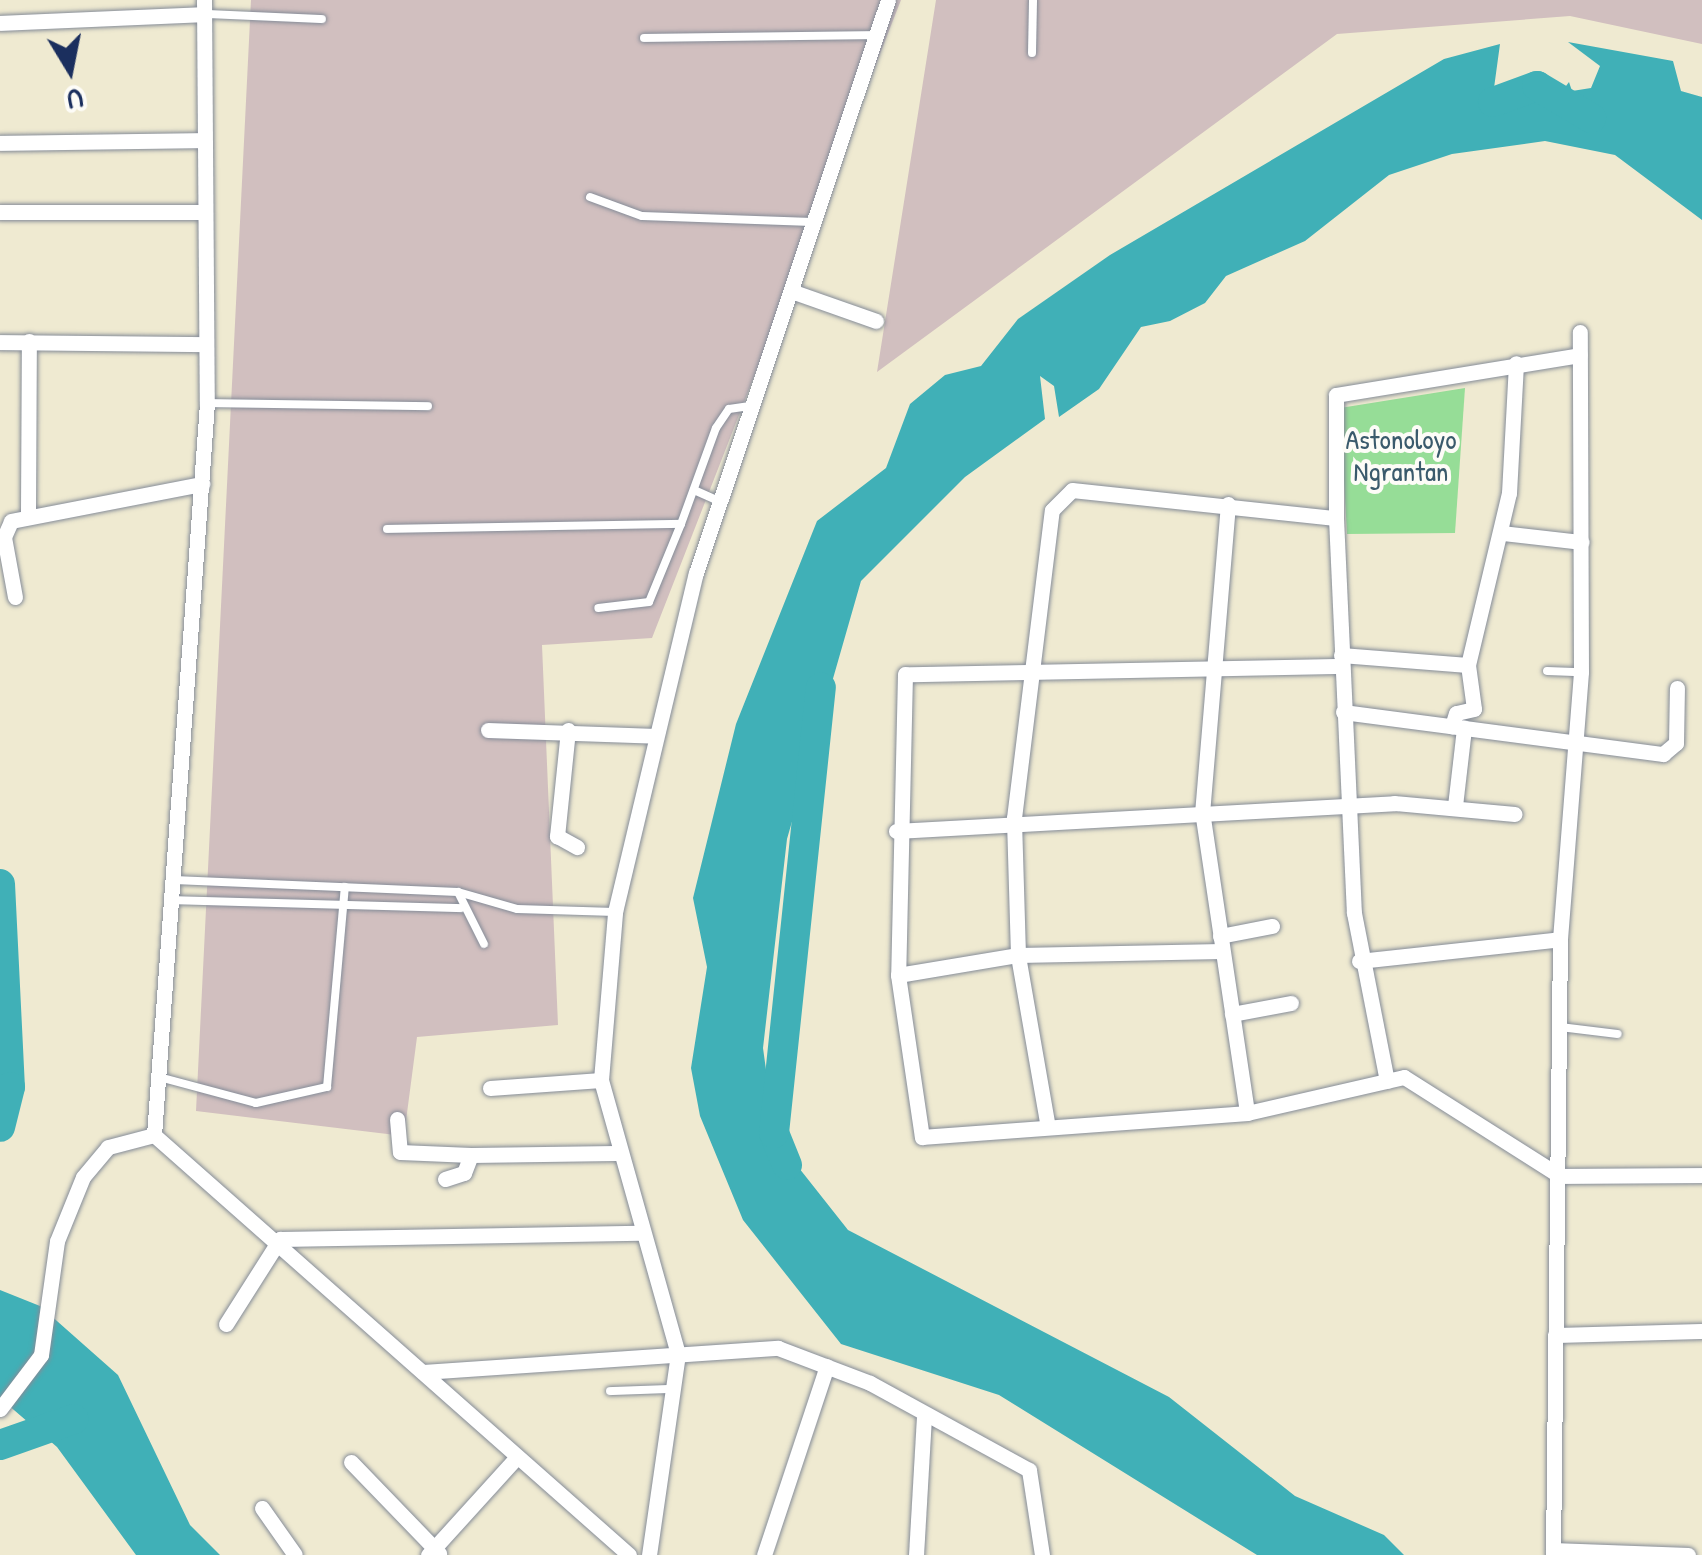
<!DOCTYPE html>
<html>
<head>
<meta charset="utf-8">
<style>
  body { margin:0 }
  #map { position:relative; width:1702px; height:1555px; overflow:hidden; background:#efead1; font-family:"Patrick Hand",sans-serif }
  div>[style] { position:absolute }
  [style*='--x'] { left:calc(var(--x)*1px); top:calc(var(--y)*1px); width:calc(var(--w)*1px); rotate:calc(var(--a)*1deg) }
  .industrial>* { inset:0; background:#d1bfbf }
  .green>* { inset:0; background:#96dd97 }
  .water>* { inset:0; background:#40b0b7 }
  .river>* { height:30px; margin:-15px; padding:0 15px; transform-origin:15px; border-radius:15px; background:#40b0b7 }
  .roads { filter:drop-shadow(0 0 2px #858c98) drop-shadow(0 0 2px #858c98) }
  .service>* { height:8px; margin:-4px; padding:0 4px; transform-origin:4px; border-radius:4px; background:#fff }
  .minor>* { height:15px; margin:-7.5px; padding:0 7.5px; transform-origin:7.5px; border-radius:7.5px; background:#fff }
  span { translate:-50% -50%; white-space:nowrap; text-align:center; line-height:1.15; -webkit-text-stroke:8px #fdfcf7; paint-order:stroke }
  .park-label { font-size:28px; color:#3a5a6c }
  .north { position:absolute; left:20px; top:20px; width:100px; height:100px; -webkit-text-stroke:8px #fdfcf7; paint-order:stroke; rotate:170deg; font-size:28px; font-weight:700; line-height:40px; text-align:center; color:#1b2f5e }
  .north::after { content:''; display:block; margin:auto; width:35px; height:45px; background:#1b2f5e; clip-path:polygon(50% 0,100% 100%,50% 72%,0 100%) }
</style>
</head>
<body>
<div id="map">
  <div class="industrial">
    <div style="clip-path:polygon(251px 0,901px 0,652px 638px,542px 645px,558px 1025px,417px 1037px,404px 1136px,196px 1111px)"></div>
    <div style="clip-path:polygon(936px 0,1702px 0,1702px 44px,1570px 16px,1337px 34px,877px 372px)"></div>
  </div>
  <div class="green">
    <div style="clip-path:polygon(1465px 388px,1455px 533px,1347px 534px,1340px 408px)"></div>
  </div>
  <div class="water">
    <div style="clip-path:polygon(1568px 42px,1673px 61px,1681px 91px,1702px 97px,1702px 220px,1615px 155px,1545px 141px,1452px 154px,1389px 175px,1305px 241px,1226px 276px,1205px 303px,1170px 321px,1141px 327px,1099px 389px,1059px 417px,1054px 386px,1040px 376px,1045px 419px,965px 477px,861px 581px,787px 839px,763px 1048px,774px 1128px,799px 1168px,848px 1230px,1169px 1397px,1295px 1496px,1384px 1535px,1404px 1555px,1257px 1555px,999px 1395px,841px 1344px,743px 1220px,700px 1116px,691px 1068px,707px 967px,693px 898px,736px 724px,817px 521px,886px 468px,910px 404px,945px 375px,981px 366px,1018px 319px,1110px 255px,1444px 59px,1500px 44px,1494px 88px,1532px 88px,1554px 102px,1569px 82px,1572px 91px,1591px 88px,1600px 66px)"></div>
    <div style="clip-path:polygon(0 1290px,40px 1306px,118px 1375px,190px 1525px,220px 1555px,136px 1555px,57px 1447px,0 1398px)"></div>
  </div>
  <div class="river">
    <div style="--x:1493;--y:102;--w:47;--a:-20"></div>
    <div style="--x:1537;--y:86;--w:63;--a:30.7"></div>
    <div style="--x:0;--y:884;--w:203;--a:87.2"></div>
    <div style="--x:10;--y:1087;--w:41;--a:104"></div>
    <div style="--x:787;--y:1165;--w:35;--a:-112"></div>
    <div style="--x:774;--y:1133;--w:448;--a:-84"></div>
    <div style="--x:0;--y:1445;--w:78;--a:-19.4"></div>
  </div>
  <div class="roads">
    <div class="service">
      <div style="--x:206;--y:14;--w:116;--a:2.5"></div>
      <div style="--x:644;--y:38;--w:233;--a:-0.7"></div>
      <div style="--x:1032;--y:53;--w:53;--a:-88.9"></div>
      <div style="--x:590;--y:197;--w:55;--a:20.1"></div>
      <div style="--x:642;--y:216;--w:170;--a:2"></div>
      <div style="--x:207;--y:403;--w:221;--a:0.8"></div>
      <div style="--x:694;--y:490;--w:27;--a:24"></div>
      <div style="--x:681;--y:524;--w:102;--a:-70"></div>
      <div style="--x:716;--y:428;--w:23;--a:-56"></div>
      <div style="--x:729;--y:409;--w:21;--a:-8"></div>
      <div style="--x:387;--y:529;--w:294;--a:-1"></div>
      <div style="--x:681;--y:524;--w:84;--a:112.3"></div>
      <div style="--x:649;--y:602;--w:51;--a:173.3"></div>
      <div style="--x:1547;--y:671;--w:34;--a:2"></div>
      <div style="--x:174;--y:880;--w:284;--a:2.4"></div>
      <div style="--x:458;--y:892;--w:61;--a:16.1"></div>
      <div style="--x:517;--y:909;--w:98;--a:1.8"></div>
      <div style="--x:458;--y:892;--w:58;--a:63.4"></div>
      <div style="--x:172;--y:900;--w:289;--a:1.6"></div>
      <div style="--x:1560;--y:1027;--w:58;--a:6.9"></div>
      <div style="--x:159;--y:1077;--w:100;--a:15"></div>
      <div style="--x:256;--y:1103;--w:73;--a:-12.7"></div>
      <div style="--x:327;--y:1087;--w:201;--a:-84.9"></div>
      <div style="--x:610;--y:1391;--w:61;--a:-1.9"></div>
    </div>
    <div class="minor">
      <div style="--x:204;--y:0;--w:403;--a:89.6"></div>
      <div style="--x:207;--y:403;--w:734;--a:94.14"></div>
      <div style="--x:154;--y:1135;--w:634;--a:41.48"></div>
      <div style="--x:0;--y:23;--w:205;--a:-2.5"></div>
      <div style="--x:0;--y:143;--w:203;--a:-0.8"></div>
      <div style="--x:0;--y:212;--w:205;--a:0"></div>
      <div style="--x:791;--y:291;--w:90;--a:19.4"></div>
      <div style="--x:0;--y:342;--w:206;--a:0.6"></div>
      <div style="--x:1228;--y:504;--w:308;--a:94.8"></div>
      <div style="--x:1202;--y:811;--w:305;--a:81.5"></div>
      <div style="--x:28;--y:511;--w:170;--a:-89.7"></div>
      <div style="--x:1336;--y:518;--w:123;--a:-90"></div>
      <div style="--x:1336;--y:395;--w:247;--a:-9.3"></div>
      <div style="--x:1502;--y:533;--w:80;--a:6.5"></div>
      <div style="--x:15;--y:597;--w:61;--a:-100.4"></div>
      <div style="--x:4;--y:537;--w:17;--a:-66"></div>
      <div style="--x:11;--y:521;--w:195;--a:-11"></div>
      <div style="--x:1341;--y:655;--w:127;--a:4.5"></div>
      <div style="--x:1468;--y:665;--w:44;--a:82.2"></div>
      <div style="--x:1474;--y:709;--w:18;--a:167"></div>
      <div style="--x:1456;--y:713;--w:14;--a:107"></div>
      <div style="--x:1468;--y:665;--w:177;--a:-76.6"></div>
      <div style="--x:1509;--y:493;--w:130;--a:-86.9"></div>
      <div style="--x:1341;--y:666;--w:436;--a:178.9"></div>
      <div style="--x:905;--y:674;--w:301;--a:91.3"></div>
      <div style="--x:898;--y:975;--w:164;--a:81.6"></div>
      <div style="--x:922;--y:1137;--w:326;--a:-4.2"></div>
      <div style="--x:1247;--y:1113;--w:161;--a:-12.9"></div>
      <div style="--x:1404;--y:1077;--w:185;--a:32.4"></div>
      <div style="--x:1560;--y:1176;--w:142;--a:-0.4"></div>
      <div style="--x:1343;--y:712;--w:323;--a:7.5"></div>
      <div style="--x:1663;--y:754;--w:17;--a:-40"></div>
      <div style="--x:1676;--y:743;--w:55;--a:-89"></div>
      <div style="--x:488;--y:730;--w:168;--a:2"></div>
      <div style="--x:568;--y:730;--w:107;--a:95.9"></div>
      <div style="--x:557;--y:836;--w:23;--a:29"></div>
      <div style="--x:1455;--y:806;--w:79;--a:-83.4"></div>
      <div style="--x:896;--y:831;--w:499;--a:-3.2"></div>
      <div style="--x:1394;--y:803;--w:121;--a:5.2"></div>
      <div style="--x:1220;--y:936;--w:53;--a:-10.9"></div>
      <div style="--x:1359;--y:961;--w:202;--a:-6.2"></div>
      <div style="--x:898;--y:975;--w:122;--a:-9.5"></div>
      <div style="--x:1018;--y:955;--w:204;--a:-1.1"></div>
      <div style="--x:1232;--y:1014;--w:60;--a:-10.6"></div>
      <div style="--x:490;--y:1088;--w:111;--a:-4.1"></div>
      <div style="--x:397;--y:1119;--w:33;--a:85"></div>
      <div style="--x:400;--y:1152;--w:71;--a:2.4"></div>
      <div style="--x:1047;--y:1122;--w:169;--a:-99.9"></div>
      <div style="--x:1018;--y:955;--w:137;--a:-91.7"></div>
      <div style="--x:1014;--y:818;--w:310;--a:-83"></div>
      <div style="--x:1052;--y:510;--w:28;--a:-45"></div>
      <div style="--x:1072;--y:490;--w:265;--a:6.1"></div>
      <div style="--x:1336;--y:518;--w:395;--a:87.4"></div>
      <div style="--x:1354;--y:913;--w:171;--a:78.9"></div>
      <div style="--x:445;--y:1179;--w:20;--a:-18"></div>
      <div style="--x:464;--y:1173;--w:19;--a:-69"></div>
      <div style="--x:471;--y:1155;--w:145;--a:-0.8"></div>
      <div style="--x:226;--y:1324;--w:101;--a:-57.6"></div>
      <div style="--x:280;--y:1239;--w:360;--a:-1"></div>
      <div style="--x:1555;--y:1335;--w:147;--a:-1.6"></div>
      <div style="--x:423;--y:1372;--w:356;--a:-3.9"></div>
      <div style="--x:778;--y:1348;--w:98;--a:20.8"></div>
      <div style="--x:870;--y:1383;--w:181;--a:28.7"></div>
      <div style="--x:1029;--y:1470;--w:86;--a:81.3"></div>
      <div style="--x:0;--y:1409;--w:68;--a:-52.8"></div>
      <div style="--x:41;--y:1355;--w:115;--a:-82"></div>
      <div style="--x:57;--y:1241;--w:69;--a:-67.9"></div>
      <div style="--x:83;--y:1177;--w:39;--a:-50"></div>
      <div style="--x:108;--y:1147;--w:48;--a:-14.6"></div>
      <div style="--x:351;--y:1462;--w:127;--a:46"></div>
      <div style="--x:262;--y:1508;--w:57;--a:54.9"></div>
      <div style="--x:1553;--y:1550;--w:135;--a:2.1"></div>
      <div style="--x:428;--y:1555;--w:132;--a:-47.8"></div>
      <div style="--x:649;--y:1555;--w:203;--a:-81.8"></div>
      <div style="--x:678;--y:1354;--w:285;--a:-105.7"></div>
      <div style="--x:601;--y:1080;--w:169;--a:-85.2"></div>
      <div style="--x:615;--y:912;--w:349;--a:-76.6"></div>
      <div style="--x:696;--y:573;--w:604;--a:-71.48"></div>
      <div style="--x:764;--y:1555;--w:199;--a:-71.6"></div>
      <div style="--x:916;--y:1555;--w:137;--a:-86.7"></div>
      <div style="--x:1553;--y:1555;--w:616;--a:-89.35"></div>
      <div style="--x:1560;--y:939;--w:268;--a:-85.5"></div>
      <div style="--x:1581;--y:672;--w:340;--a:-90.2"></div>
    </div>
  </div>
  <div class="park-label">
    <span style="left:1401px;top:455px">Astonoloyo<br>Ngrantan</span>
  </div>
  <div class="north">U</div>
</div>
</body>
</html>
